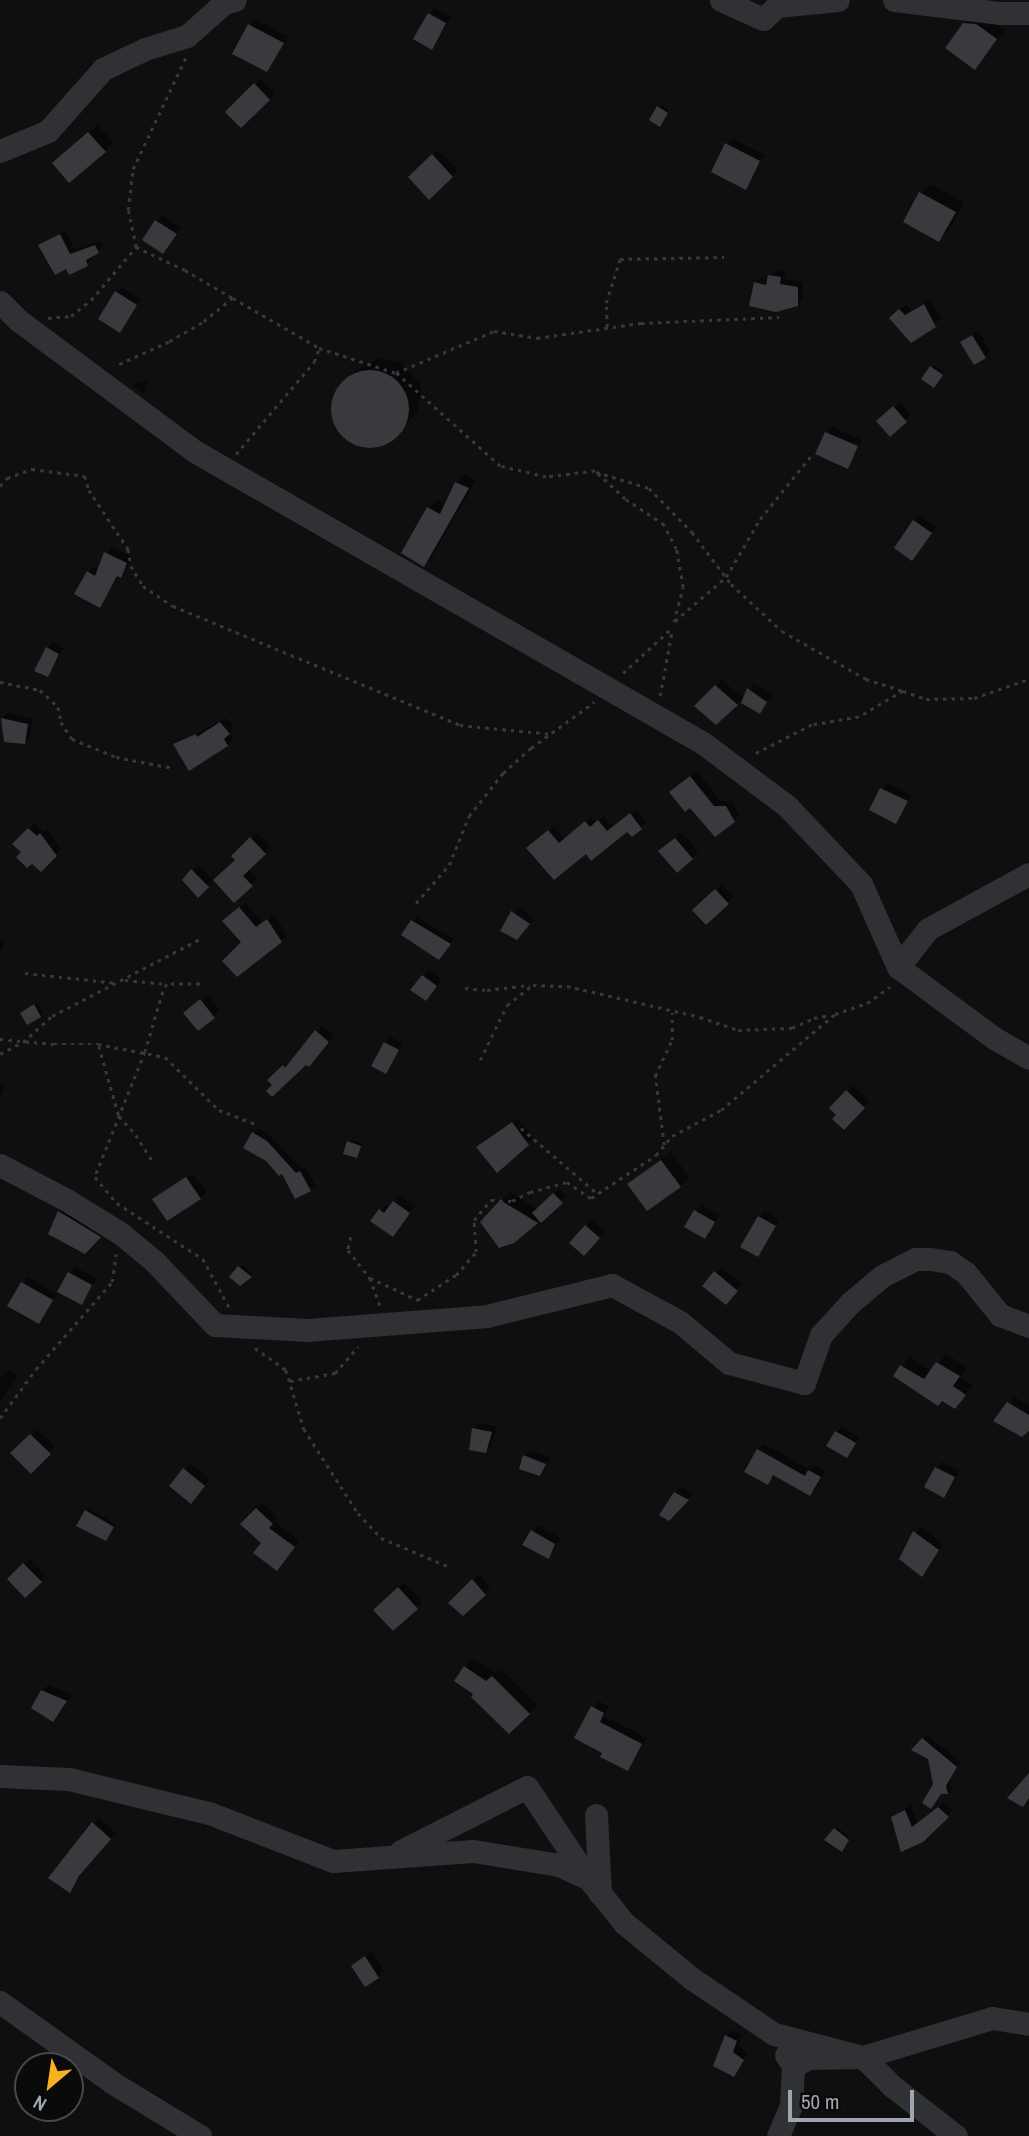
<!DOCTYPE html>
<html>
<head>
<meta charset="utf-8">
<style>
  body { margin:0 }
  #map { position:relative; width:1029px; height:2136px; overflow:hidden; background:#0f0f10; font-family:"Archivo Narrow",sans-serif }
  div>[style] { position:absolute }
  [style*='--x'] { left:calc(var(--x)*1px); top:calc(var(--y)*1px); width:calc(var(--w)*1px); rotate:calc(var(--a)*1deg) }
  .shadow>* { inset:0; background:#0007 }
  .building>* { inset:0; background:#393a3e }
  .round { border-radius:50% }
  .path>* { height:2.5px; margin-top:-1.25px; transform-origin:0; background:repeating-linear-gradient(90deg,#36383c 0 3.5px,transparent 0 8.5px) }
  .minor>* { height:23px; margin:-11.5px; padding:0 11.5px; transform-origin:11.5px; border-radius:11.5px; background:#303135 }
  span { translate:-50% -50%; white-space:nowrap; text-align:center; line-height:1.15; -webkit-text-stroke:6px #0a0a0b; paint-order:stroke }
  .north { position:absolute; left:14px; top:2052px; width:70px; height:70px; box-sizing:border-box; background:#0a0a0b; border:2px solid #46484e; border-radius:50%; rotate:209deg; font-size:19px; font-weight:700; line-height:28px; text-align:center; color:#a0a5b2 }
  .north::after { content:''; display:block; margin:auto; width:24px; height:32px; background:#f6b222; clip-path:polygon(50% 0,100% 100%,50% 72%,0 100%) }
  .scale { position:absolute; left:788px; top:2090px; width:126px; height:32px; box-sizing:border-box; border:4px solid #a0a5b2; border-top:0; padding-left:9px; font-size:21px; line-height:24px; white-space:nowrap; color:#a0a5b2; -webkit-text-stroke:5px #0a0a0b; paint-order:stroke }
</style>
</head>
<body>
<div id="map">
  <div class="shadow">
    <div style="clip-path:polygon(435px 8px,451px 17px,431px 48px,429px 14px)"></div>
    <div style="clip-path:polygon(974px 14px,985px 16px,1005px 30px,975px 68px,965px 24px)"></div>
    <div style="clip-path:polygon(255px 19px,288px 37px,266px 70px,249px 25px)"></div>
    <div style="clip-path:polygon(261px 79px,275px 93px,241px 126px,227px 112px)"></div>
    <div style="clip-path:polygon(660px 105px,669px 110px,662px 122px,658px 107px)"></div>
    <div style="clip-path:polygon(98px 125px,113px 142px,104px 151px,63px 154px)"></div>
    <div style="clip-path:polygon(733px 139px,765px 155px,745px 187px,727px 144px)"></div>
    <div style="clip-path:polygon(438px 150px,458px 170px,429px 197px,410px 177px)"></div>
    <div style="clip-path:polygon(930px 184px,964px 203px,948px 231px,939px 240px,921px 193px)"></div>
    <div style="clip-path:polygon(162px 215px,181px 228px,163px 252px,156px 221px)"></div>
    <div style="clip-path:polygon(65px 230px,75px 250px,100px 241px,103px 246px,90px 255px,92px 259px,87px 264px,67px 267px,40px 245px)"></div>
    <div style="clip-path:polygon(776px 270px,786px 272px,784px 279px,803px 282px,803px 298px,797px 304px,755px 283px,761px 278px,769px 279px)"></div>
    <div style="clip-path:polygon(122px 287px,141px 299px,120px 331px,116px 292px)"></div>
    <div style="clip-path:polygon(930px 300px,941px 319px,911px 341px,891px 318px,906px 305px,911px 311px)"></div>
    <div style="clip-path:polygon(978px 330px,990px 351px,985px 357px,962px 342px)"></div>
    <div style="clip-path:polygon(380px 358px,400px 362px,419px 383px,421px 392px,417px 412px,399px 433px,383px 444px,354px 442px,346px 437px,335px 421px,333px 412px,337px 393px,355px 371px)"></div>
    <div style="clip-path:polygon(934px 365px,944px 372px,936px 384px,931px 367px)"></div>
    <div style="clip-path:polygon(147px 380px,144px 394px,133px 386px,135px 384px)"></div>
    <div style="clip-path:polygon(900px 402px,911px 415px,890px 434px,879px 421px)"></div>
    <div style="clip-path:polygon(832px 427px,862px 440px,848px 466px,827px 433px)"></div>
    <div style="clip-path:polygon(465px 475px,476px 480px,432px 557px,424px 565px,428px 508px,437px 500px,446px 505px,457px 483px)"></div>
    <div style="clip-path:polygon(920px 516px,936px 527px,917px 553px,915px 522px)"></div>
    <div style="clip-path:polygon(111px 547px,132px 557px,126px 570px,119px 575px,99px 605px,88px 572px,94px 567px,99px 570px)"></div>
    <div style="clip-path:polygon(53px 642px,64px 648px,47px 675px,48px 648px)"></div>
    <div style="clip-path:polygon(722px 680px,743px 698px,716px 723px,696px 706px)"></div>
    <div style="clip-path:polygon(754px 683px,772px 696px,759px 712px,743px 702px)"></div>
    <div style="clip-path:polygon(8px 713px,33px 719px,30px 737px,24px 742px,5px 741px,3px 718px)"></div>
    <div style="clip-path:polygon(226px 718px,234px 727px,229px 732px,233px 739px,227px 745px,175px 745px)"></div>
    <div style="clip-path:polygon(697px 771px,720px 801px,732px 801px,739px 815px,734px 821px,690px 806px,677px 786px)"></div>
    <div style="clip-path:polygon(887px 783px,912px 795px,896px 822px,871px 809px)"></div>
    <div style="clip-path:polygon(636px 809px,646px 822px,641px 827px,632px 834px,628px 829px,586px 851px,534px 843px,554px 826px,565px 839px,591px 817px,596px 823px,604px 816px,613px 827px)"></div>
    <div style="clip-path:polygon(35px 823px,43px 832px,47px 828px,61px 849px,41px 870px,15px 844px)"></div>
    <div style="clip-path:polygon(257px 833px,270px 847px,248px 869px,257px 879px,235px 901px,238px 860px,233px 856px)"></div>
    <div style="clip-path:polygon(682px 833px,698px 852px,692px 858px,666px 846px)"></div>
    <div style="clip-path:polygon(198px 865px,213px 880px,198px 896px,192px 871px)"></div>
    <div style="clip-path:polygon(722px 885px,733px 897px,728px 903px,694px 910px)"></div>
    <div style="clip-path:polygon(246px 903px,262px 922px,274px 915px,287px 935px,281px 941px,243px 942px,230px 916px)"></div>
    <div style="clip-path:polygon(518px 906px,534px 918px,523px 932px,503px 930px)"></div>
    <div style="clip-path:polygon(417px 917px,454px 939px,443px 953px,412px 921px)"></div>
    <div style="clip-path:polygon(0 940px,5px 943px,0 952px)"></div>
    <div style="clip-path:polygon(429px 970px,442px 980px,431px 993px,423px 976px)"></div>
    <div style="clip-path:polygon(207px 995px,220px 1011px,198px 1029px,191px 1007px)"></div>
    <div style="clip-path:polygon(37px 1003px,43px 1013px,28px 1023px,24px 1011px)"></div>
    <div style="clip-path:polygon(322px 1026px,334px 1035px,315px 1059px,274px 1085px,270px 1080px,292px 1063px)"></div>
    <div style="clip-path:polygon(391px 1037px,403px 1044px,385px 1072px,385px 1043px)"></div>
    <div style="clip-path:polygon(0 1083px,6px 1086px,0 1097px)"></div>
    <div style="clip-path:polygon(853px 1085px,869px 1101px,844px 1128px,832px 1108px)"></div>
    <div style="clip-path:polygon(518px 1118px,533px 1138px,528px 1143px,484px 1141px)"></div>
    <div style="clip-path:polygon(258px 1128px,272px 1137px,301px 1169px,305px 1167px,315px 1185px,310px 1190px,282px 1171px,253px 1133px)"></div>
    <div style="clip-path:polygon(351px 1140px,362px 1143px,356px 1156px,349px 1142px)"></div>
    <div style="clip-path:polygon(671px 1152px,689px 1177px,680px 1186px,630px 1184px)"></div>
    <div style="clip-path:polygon(193px 1174px,206px 1192px,200px 1198px,154px 1199px)"></div>
    <div style="clip-path:polygon(560px 1189px,567px 1196px,513px 1241px,501px 1201px,510px 1192px,538px 1209px)"></div>
    <div style="clip-path:polygon(400px 1196px,415px 1206px,393px 1235px,380px 1210px,386px 1205px,390px 1208px)"></div>
    <div style="clip-path:polygon(701px 1205px,720px 1215px,705px 1237px,686px 1227px)"></div>
    <div style="clip-path:polygon(65px 1206px,105px 1231px,84px 1252px,59px 1212px)"></div>
    <div style="clip-path:polygon(765px 1211px,780px 1220px,758px 1254px,759px 1217px)"></div>
    <div style="clip-path:polygon(592px 1220px,604px 1231px,590px 1248px,572px 1243px)"></div>
    <div style="clip-path:polygon(242px 1265px,253px 1274px,240px 1283px,232px 1277px)"></div>
    <div style="clip-path:polygon(75px 1267px,97px 1279px,81px 1303px,69px 1273px)"></div>
    <div style="clip-path:polygon(721px 1267px,742px 1284px,731px 1297px,715px 1273px)"></div>
    <div style="clip-path:polygon(28px 1277px,57px 1294px,39px 1322px,10px 1305px)"></div>
    <div style="clip-path:polygon(946px 1354px,967px 1367px,960px 1377px,973px 1386px,955px 1407px,896px 1376px,910px 1357px,932px 1371px)"></div>
    <div style="clip-path:polygon(9px 1370px,18px 1377px,0 1400px,0 1379px)"></div>
    <div style="clip-path:polygon(1015px 1397px,1029px 1406px,1029px 1429px,995px 1421px)"></div>
    <div style="clip-path:polygon(479px 1423px,497px 1427px,491px 1445px,485px 1451px,473px 1429px)"></div>
    <div style="clip-path:polygon(842px 1427px,860px 1437px,846px 1456px,836px 1432px)"></div>
    <div style="clip-path:polygon(37px 1429px,55px 1447px,31px 1471px,13px 1453px)"></div>
    <div style="clip-path:polygon(764px 1444px,811px 1470px,815px 1465px,825px 1471px,816px 1488px,810px 1494px,775px 1474px,767px 1483px,758px 1450px)"></div>
    <div style="clip-path:polygon(531px 1450px,550px 1458px,540px 1474px,525px 1456px)"></div>
    <div style="clip-path:polygon(942px 1462px,960px 1471px,944px 1496px,936px 1468px)"></div>
    <div style="clip-path:polygon(190px 1464px,210px 1479px,197px 1496px,184px 1470px)"></div>
    <div style="clip-path:polygon(681px 1487px,693px 1494px,669px 1518px,675px 1493px)"></div>
    <div style="clip-path:polygon(262px 1503px,277px 1517px,273px 1521px,299px 1541px,282px 1563px,243px 1524px)"></div>
    <div style="clip-path:polygon(89px 1508px,115px 1524px,108px 1536px,79px 1525px)"></div>
    <div style="clip-path:polygon(538px 1525px,560px 1538px,549px 1556px,525px 1545px)"></div>
    <div style="clip-path:polygon(920px 1526px,943px 1544px,922px 1575px,901px 1559px)"></div>
    <div style="clip-path:polygon(30px 1559px,46px 1575px,25px 1595px,10px 1579px)"></div>
    <div style="clip-path:polygon(479px 1574px,490px 1588px,463px 1614px,451px 1603px)"></div>
    <div style="clip-path:polygon(404px 1583px,422px 1602px,393px 1629px,375px 1610px)"></div>
    <div style="clip-path:polygon(473px 1659px,496px 1674px,501px 1669px,537px 1705px,509px 1732px,476px 1694px,465px 1667px)"></div>
    <div style="clip-path:polygon(48px 1685px,72px 1695px,53px 1720px,42px 1691px)"></div>
    <div style="clip-path:polygon(599px 1701px,609px 1707px,604px 1716px,647px 1738px,628px 1769px,577px 1737px)"></div>
    <div style="clip-path:polygon(927px 1735px,960px 1762px,950px 1780px,952px 1789px,948px 1793px,942px 1792px,935px 1785px,930px 1758px,914px 1749px)"></div>
    <div style="clip-path:polygon(945px 1802px,953px 1810px,922px 1840px,893px 1818px,911px 1805px,918px 1823px)"></div>
    <div style="clip-path:polygon(99px 1818px,115px 1832px,69px 1891px,93px 1823px)"></div>
    <div style="clip-path:polygon(837px 1827px,850px 1837px,844px 1847px,826px 1840px)"></div>
    <div style="clip-path:polygon(372px 1952px,384px 1971px,366px 1985px,353px 1966px)"></div>
    <div style="clip-path:polygon(732px 2030px,742px 2035px,738px 2045px,748px 2053px,734px 2075px,727px 2036px)"></div>
  </div>
  <div class="building">
    <div style="clip-path:polygon(428px 13px,446px 23px,432px 50px,413px 39px)"></div>
    <div style="clip-path:polygon(963px 23px,976px 24px,997px 39px,975px 70px,945px 48px)"></div>
    <div style="clip-path:polygon(248px 24px,284px 43px,267px 72px,232px 54px)"></div>
    <div style="clip-path:polygon(254px 83px,270px 100px,241px 128px,225px 112px)"></div>
    <div style="clip-path:polygon(657px 106px,668px 113px,660px 127px,649px 120px)"></div>
    <div style="clip-path:polygon(88px 132px,106px 152px,69px 183px,52px 163px)"></div>
    <div style="clip-path:polygon(725px 143px,760px 161px,746px 190px,711px 172px)"></div>
    <div style="clip-path:polygon(432px 154px,453px 177px,429px 200px,408px 177px)"></div>
    <div style="clip-path:polygon(919px 192px,956px 212px,939px 242px,903px 222px)"></div>
    <div style="clip-path:polygon(155px 220px,177px 234px,163px 254px,142px 240px)"></div>
    <div style="clip-path:polygon(60px 234px,70px 254px,95px 245px,99px 253px,86px 260px,88px 266px,69px 275px,66px 269px,55px 275px,38px 245px)"></div>
    <div style="clip-path:polygon(768px 275px,781px 277px,780px 284px,798px 287px,798px 306px,776px 312px,749px 306px,754px 282px,766px 285px)"></div>
    <div style="clip-path:polygon(115px 291px,137px 305px,120px 333px,98px 319px)"></div>
    <div style="clip-path:polygon(924px 304px,936px 327px,911px 343px,889px 318px,899px 309px,905px 315px)"></div>
    <div style="clip-path:polygon(972px 335px,986px 358px,974px 365px,960px 342px)"></div>
    <div style="clip-path:polygon(930px 366px,943px 375px,934px 388px,921px 379px)"></div>
    <div class="round" style="left:331px;top:370px;width:78px;height:78px"></div>
    <div style="clip-path:polygon(893px 406px,907px 422px,890px 437px,876px 421px)"></div>
    <div style="clip-path:polygon(825px 432px,858px 446px,848px 469px,815px 454px)"></div>
    <div style="clip-path:polygon(455px 482px,469px 488px,424px 567px,401px 553px,427px 507px,440px 514px)"></div>
    <div style="clip-path:polygon(913px 520px,932px 533px,912px 561px,894px 548px)"></div>
    <div style="clip-path:polygon(104px 552px,127px 563px,121px 578px,117px 576px,100px 608px,74px 594px,87px 571px,95px 576px)"></div>
    <div style="clip-path:polygon(46px 647px,59px 654px,48px 677px,34px 671px)"></div>
    <div style="clip-path:polygon(715px 685px,738px 705px,716px 725px,694px 706px)"></div>
    <div style="clip-path:polygon(747px 688px,767px 702px,760px 714px,741px 703px)"></div>
    <div style="clip-path:polygon(1px 718px,28px 724px,25px 744px,4px 742px)"></div>
    <div style="clip-path:polygon(220px 722px,230px 734px,224px 739px,228px 746px,189px 771px,173px 744px,196px 734px,197px 737px)"></div>
    <div style="clip-path:polygon(690px 776px,714px 806px,726px 806px,735px 822px,715px 837px,690px 808px,685px 812px,669px 792px)"></div>
    <div style="clip-path:polygon(880px 788px,908px 801px,896px 824px,869px 810px)"></div>
    <div style="clip-path:polygon(630px 813px,642px 829px,632px 837px,627px 832px,591px 861px,586px 854px,554px 880px,526px 848px,548px 830px,559px 843px,585px 821px,590px 827px,598px 820px,607px 831px)"></div>
    <div style="clip-path:polygon(28px 828px,37px 836px,40px 833px,57px 856px,41px 872px,32px 864px,27px 868px,16px 857px,21px 852px,12px 844px)"></div>
    <div style="clip-path:polygon(250px 837px,266px 854px,243px 876px,253px 886px,234px 903px,213px 880px,235px 860px,231px 856px)"></div>
    <div style="clip-path:polygon(675px 838px,693px 859px,677px 873px,658px 851px)"></div>
    <div style="clip-path:polygon(191px 869px,209px 887px,198px 898px,182px 880px)"></div>
    <div style="clip-path:polygon(715px 889px,729px 904px,706px 925px,692px 910px)"></div>
    <div style="clip-path:polygon(239px 907px,256px 927px,267px 919px,282px 942px,237px 977px,222px 961px,241px 942px,222px 921px)"></div>
    <div style="clip-path:polygon(511px 911px,530px 924px,517px 940px,500px 931px)"></div>
    <div style="clip-path:polygon(411px 920px,451px 944px,439px 960px,401px 935px)"></div>
    <div style="clip-path:polygon(422px 975px,437px 986px,426px 1001px,410px 990px)"></div>
    <div style="clip-path:polygon(200px 999px,215px 1018px,198px 1031px,183px 1013px)"></div>
    <div style="clip-path:polygon(34px 1004px,41px 1017px,27px 1025px,20px 1013px)"></div>
    <div style="clip-path:polygon(315px 1030px,329px 1042px,309px 1067px,306px 1065px,272px 1097px,266px 1091px,272px 1085px,267px 1080px,283px 1065px,285px 1068px)"></div>
    <div style="clip-path:polygon(384px 1042px,399px 1050px,386px 1074px,371px 1066px)"></div>
    <div style="clip-path:polygon(846px 1090px,865px 1108px,844px 1130px,832px 1119px,836px 1115px,829px 1108px)"></div>
    <div style="clip-path:polygon(512px 1122px,529px 1145px,497px 1173px,476px 1147px)"></div>
    <div style="clip-path:polygon(252px 1132px,267px 1141px,296px 1173px,300px 1171px,311px 1191px,295px 1199px,282px 1174px,279px 1176px,266px 1161px,243px 1148px)"></div>
    <div style="clip-path:polygon(347px 1141px,361px 1146px,357px 1158px,343px 1154px)"></div>
    <div style="clip-path:polygon(661px 1160px,681px 1187px,647px 1211px,627px 1184px)"></div>
    <div style="clip-path:polygon(186px 1177px,201px 1199px,167px 1221px,152px 1199px)"></div>
    <div style="clip-path:polygon(553px 1193px,563px 1203px,541px 1223px,532px 1213px)"></div>
    <div style="clip-path:polygon(500px 1200px,538px 1223px,514px 1243px,499px 1248px,480px 1222px)"></div>
    <div style="clip-path:polygon(393px 1201px,410px 1213px,393px 1237px,370px 1221px,379px 1209px,384px 1213px)"></div>
    <div style="clip-path:polygon(694px 1210px,715px 1222px,705px 1239px,684px 1227px)"></div>
    <div style="clip-path:polygon(58px 1211px,101px 1237px,85px 1254px,48px 1234px)"></div>
    <div style="clip-path:polygon(758px 1216px,776px 1226px,758px 1257px,740px 1247px)"></div>
    <div style="clip-path:polygon(585px 1225px,600px 1238px,584px 1256px,569px 1243px)"></div>
    <div style="clip-path:polygon(238px 1266px,252px 1277px,240px 1286px,229px 1277px)"></div>
    <div style="clip-path:polygon(714px 1271px,738px 1291px,726px 1305px,702px 1286px)"></div>
    <div style="clip-path:polygon(68px 1272px,92px 1285px,82px 1305px,57px 1292px)"></div>
    <div style="clip-path:polygon(21px 1282px,53px 1300px,39px 1324px,7px 1306px)"></div>
    <div style="clip-path:polygon(936px 1362px,960px 1376px,953px 1386px,966px 1395px,955px 1409px,942px 1401px,938px 1406px,893px 1376px,900px 1365px,924px 1379px)"></div>
    <div style="clip-path:polygon(1007px 1402px,1029px 1415px,1029px 1431px,1022px 1437px,993px 1421px)"></div>
    <div style="clip-path:polygon(472px 1428px,492px 1432px,486px 1453px,469px 1450px)"></div>
    <div style="clip-path:polygon(835px 1431px,856px 1443px,847px 1458px,826px 1446px)"></div>
    <div style="clip-path:polygon(30px 1434px,51px 1454px,31px 1474px,10px 1453px)"></div>
    <div style="clip-path:polygon(757px 1449px,805px 1476px,808px 1470px,821px 1477px,810px 1496px,773px 1475px,768px 1485px,744px 1472px)"></div>
    <div style="clip-path:polygon(523px 1455px,546px 1464px,540px 1476px,519px 1469px)"></div>
    <div style="clip-path:polygon(935px 1467px,955px 1477px,944px 1498px,924px 1487px)"></div>
    <div style="clip-path:polygon(183px 1468px,205px 1486px,191px 1504px,169px 1486px)"></div>
    <div style="clip-path:polygon(674px 1492px,689px 1500px,669px 1521px,659px 1515px)"></div>
    <div style="clip-path:polygon(256px 1508px,273px 1524px,269px 1528px,295px 1547px,277px 1571px,253px 1553px,261px 1543px,240px 1524px)"></div>
    <div style="clip-path:polygon(85px 1510px,114px 1527px,106px 1541px,76px 1526px)"></div>
    <div style="clip-path:polygon(531px 1530px,555px 1544px,549px 1559px,522px 1545px)"></div>
    <div style="clip-path:polygon(913px 1531px,939px 1550px,922px 1577px,899px 1559px)"></div>
    <div style="clip-path:polygon(23px 1563px,42px 1582px,25px 1598px,7px 1579px)"></div>
    <div style="clip-path:polygon(472px 1579px,486px 1595px,463px 1616px,448px 1603px)"></div>
    <div style="clip-path:polygon(398px 1587px,418px 1609px,393px 1631px,373px 1610px)"></div>
    <div style="clip-path:polygon(464px 1666px,486px 1681px,492px 1676px,530px 1714px,509px 1734px,471px 1697px,473px 1694px,454px 1681px)"></div>
    <div style="clip-path:polygon(41px 1690px,67px 1701px,53px 1722px,31px 1708px)"></div>
    <div style="clip-path:polygon(591px 1706px,604px 1713px,600px 1722px,642px 1744px,628px 1771px,600px 1757px,602px 1753px,574px 1738px)"></div>
    <div style="clip-path:polygon(922px 1738px,957px 1767px,946px 1786px,948px 1794px,941px 1794px,931px 1809px,922px 1803px,933px 1784px,928px 1759px,911px 1750px)"></div>
    <div style="clip-path:polygon(1029px 1773px,1029px 1798px,1023px 1807px,1007px 1798px)"></div>
    <div style="clip-path:polygon(938px 1807px,949px 1817px,923px 1842px,901px 1852px,891px 1817px,905px 1810px,912px 1827px)"></div>
    <div style="clip-path:polygon(92px 1822px,111px 1839px,79px 1876px,70px 1893px,48px 1878px)"></div>
    <div style="clip-path:polygon(834px 1828px,849px 1840px,842px 1852px,824px 1840px)"></div>
    <div style="clip-path:polygon(365px 1956px,379px 1978px,365px 1987px,351px 1966px)"></div>
    <div style="clip-path:polygon(725px 2035px,737px 2041px,733px 2052px,744px 2060px,734px 2077px,713px 2066px)"></div>
  </div>
  <div class="path">
    <div style="--x:136;--y:247;--w:38;--a:-102"></div>
    <div style="--x:128;--y:210;--w:41;--a:-83"></div>
    <div style="--x:133;--y:169;--w:124;--a:-64.7"></div>
    <div style="--x:233;--y:298;--w:98;--a:30"></div>
    <div style="--x:48;--y:318;--w:23;--a:-5"></div>
    <div style="--x:71;--y:316;--w:26;--a:-39"></div>
    <div style="--x:91;--y:300;--w:70;--a:-49.7"></div>
    <div style="--x:136;--y:247;--w:54;--a:25.1"></div>
    <div style="--x:185;--y:270;--w:56;--a:30.3"></div>
    <div style="--x:233;--y:298;--w:40;--a:141"></div>
    <div style="--x:202;--y:323;--w:38;--a:150"></div>
    <div style="--x:169;--y:342;--w:58;--a:155.6"></div>
    <div style="--x:607;--y:327;--w:24;--a:-92"></div>
    <div style="--x:606;--y:303;--w:46;--a:-72.3"></div>
    <div style="--x:620;--y:259;--w:104;--a:-1.1"></div>
    <div style="--x:236;--y:454;--w:121;--a:-49.7"></div>
    <div style="--x:314;--y:362;--w:15;--a:-70"></div>
    <div style="--x:319;--y:348;--w:81;--a:18"></div>
    <div style="--x:596;--y:472;--w:55;--a:16.8"></div>
    <div style="--x:649;--y:488;--w:62;--a:45.7"></div>
    <div style="--x:692;--y:532;--w:65;--a:53.1"></div>
    <div style="--x:731;--y:584;--w:69;--a:42.7"></div>
    <div style="--x:782;--y:631;--w:97;--a:29.7"></div>
    <div style="--x:866;--y:679;--w:39;--a:18"></div>
    <div style="--x:903;--y:691;--w:51;--a:149.4"></div>
    <div style="--x:859;--y:717;--w:48;--a:170.3"></div>
    <div style="--x:812;--y:725;--w:68;--a:153.1"></div>
    <div style="--x:0;--y:486;--w:11;--a:-49"></div>
    <div style="--x:7;--y:478;--w:27;--a:-20"></div>
    <div style="--x:32;--y:469;--w:53;--a:7.5"></div>
    <div style="--x:85;--y:476;--w:15;--a:74"></div>
    <div style="--x:89;--y:490;--w:71;--a:56.5"></div>
    <div style="--x:128;--y:549;--w:17;--a:80"></div>
    <div style="--x:131;--y:566;--w:23;--a:59"></div>
    <div style="--x:143;--y:586;--w:36;--a:34"></div>
    <div style="--x:173;--y:606;--w:311;--a:22.5"></div>
    <div style="--x:460;--y:725;--w:91;--a:5.6"></div>
    <div style="--x:675;--y:621;--w:67;--a:-40.8"></div>
    <div style="--x:726;--y:577;--w:67;--a:-59.6"></div>
    <div style="--x:760;--y:519;--w:80;--a:-51.1"></div>
    <div style="--x:674;--y:622;--w:36;--a:-76"></div>
    <div style="--x:683;--y:587;--w:39;--a:-100"></div>
    <div style="--x:676;--y:549;--w:27;--a:-117"></div>
    <div style="--x:664;--y:525;--w:47;--a:-146.3"></div>
    <div style="--x:625;--y:499;--w:41;--a:-137"></div>
    <div style="--x:595;--y:471;--w:49;--a:173"></div>
    <div style="--x:546;--y:477;--w:47;--a:-166.6"></div>
    <div style="--x:500;--y:466;--w:140;--a:-138.2"></div>
    <div style="--x:396;--y:373;--w:107;--a:-23.2"></div>
    <div style="--x:494;--y:331;--w:44;--a:9.2"></div>
    <div style="--x:537;--y:338;--w:105;--a:-8.2"></div>
    <div style="--x:641;--y:323;--w:138;--a:-2.5"></div>
    <div style="--x:623;--y:673;--w:67;--a:-42.6"></div>
    <div style="--x:0;--y:682;--w:41;--a:11.3"></div>
    <div style="--x:40;--y:690;--w:25;--a:43"></div>
    <div style="--x:58;--y:707;--w:15;--a:79"></div>
    <div style="--x:61;--y:722;--w:20;--a:57"></div>
    <div style="--x:72;--y:739;--w:48;--a:22.2"></div>
    <div style="--x:116;--y:757;--w:58;--a:10.9"></div>
    <div style="--x:903;--y:691;--w:24;--a:19"></div>
    <div style="--x:926;--y:699;--w:48;--a:-1.2"></div>
    <div style="--x:974;--y:698;--w:58;--a:-19.1"></div>
    <div style="--x:660;--y:696;--w:67;--a:-79.7"></div>
    <div style="--x:416;--y:903;--w:50;--a:-49"></div>
    <div style="--x:449;--y:865;--w:53;--a:-67.8"></div>
    <div style="--x:469;--y:816;--w:55;--a:-51.7"></div>
    <div style="--x:503;--y:773;--w:38;--a:-42"></div>
    <div style="--x:531;--y:748;--w:78;--a:-36.1"></div>
    <div style="--x:25;--y:973;--w:92;--a:6.3"></div>
    <div style="--x:125;--y:980;--w:42;--a:5.4"></div>
    <div style="--x:200;--y:984;--w:33;--a:180"></div>
    <div style="--x:167;--y:984;--w:9;--a:117"></div>
    <div style="--x:163;--y:992;--w:63;--a:106.7"></div>
    <div style="--x:145;--y:1052;--w:135;--a:111.8"></div>
    <div style="--x:95;--y:1177;--w:34;--a:50"></div>
    <div style="--x:117;--y:1203;--w:103;--a:33.1"></div>
    <div style="--x:203;--y:1259;--w:55;--a:61.6"></div>
    <div style="--x:465;--y:988;--w:22;--a:5"></div>
    <div style="--x:487;--y:990;--w:43;--a:-6.6"></div>
    <div style="--x:0;--y:1039;--w:54;--a:5.3"></div>
    <div style="--x:54;--y:1044;--w:44;--a:0"></div>
    <div style="--x:98;--y:1044;--w:68;--a:11"></div>
    <div style="--x:165;--y:1057;--w:76;--a:44.5"></div>
    <div style="--x:219;--y:1110;--w:39;--a:21"></div>
    <div style="--x:99;--y:1046;--w:73;--a:74.1"></div>
    <div style="--x:119;--y:1116;--w:25;--a:48"></div>
    <div style="--x:136;--y:1135;--w:34;--a:58"></div>
    <div style="--x:0;--y:1054;--w:26;--a:-28"></div>
    <div style="--x:23;--y:1042;--w:39;--a:-42"></div>
    <div style="--x:52;--y:1016;--w:167;--a:-27.5"></div>
    <div style="--x:480;--y:1060;--w:61;--a:-63.9"></div>
    <div style="--x:507;--y:1005;--w:33;--a:-38"></div>
    <div style="--x:533;--y:985;--w:34;--a:2"></div>
    <div style="--x:567;--y:986;--w:137;--a:13.1"></div>
    <div style="--x:700;--y:1017;--w:40;--a:18.9"></div>
    <div style="--x:738;--y:1030;--w:54;--a:-2.1"></div>
    <div style="--x:792;--y:1028;--w:24;--a:-24"></div>
    <div style="--x:814;--y:1018;--w:17;--a:-10"></div>
    <div style="--x:521;--y:1128;--w:101;--a:40.6"></div>
    <div style="--x:664;--y:1145;--w:70;--a:-97.4"></div>
    <div style="--x:655;--y:1076;--w:40;--a:-65"></div>
    <div style="--x:672;--y:1040;--w:27;--a:-90"></div>
    <div style="--x:351;--y:1237;--w:13;--a:103"></div>
    <div style="--x:348;--y:1250;--w:36;--a:52"></div>
    <div style="--x:370;--y:1278;--w:29;--a:70"></div>
    <div style="--x:370;--y:1278;--w:53;--a:24.6"></div>
    <div style="--x:417;--y:1300;--w:46;--a:-32.7"></div>
    <div style="--x:456;--y:1275;--w:30;--a:-49"></div>
    <div style="--x:476;--y:1252;--w:32;--a:-94"></div>
    <div style="--x:474;--y:1220;--w:26;--a:-50"></div>
    <div style="--x:491;--y:1200;--w:21;--a:3"></div>
    <div style="--x:512;--y:1201;--w:20;--a:-27"></div>
    <div style="--x:530;--y:1192;--w:38;--a:-15"></div>
    <div style="--x:567;--y:1182;--w:29;--a:34"></div>
    <div style="--x:591;--y:1198;--w:78;--a:-33.5"></div>
    <div style="--x:656;--y:1155;--w:25;--a:-50"></div>
    <div style="--x:672;--y:1136;--w:55;--a:-28"></div>
    <div style="--x:721;--y:1110;--w:149;--a:-40.1"></div>
    <div style="--x:835;--y:1014;--w:34;--a:-19"></div>
    <div style="--x:867;--y:1003;--w:28;--a:-35"></div>
    <div style="--x:255;--y:1348;--w:38;--a:35"></div>
    <div style="--x:286;--y:1370;--w:62;--a:73"></div>
    <div style="--x:304;--y:1429;--w:100;--a:57.3"></div>
    <div style="--x:358;--y:1513;--w:34;--a:47"></div>
    <div style="--x:381;--y:1538;--w:75;--a:22.8"></div>
    <div style="--x:290;--y:1381;--w:46;--a:-10.1"></div>
    <div style="--x:335;--y:1373;--w:35;--a:-49"></div>
    <div style="--x:0;--y:1418;--w:61;--a:-53.7"></div>
    <div style="--x:36;--y:1369;--w:116;--a:-48.9"></div>
    <div style="--x:112;--y:1282;--w:28;--a:-82"></div>
  </div>
  <div class="minor">
    <div style="--x:721;--y:0;--w:46;--a:24.3"></div>
    <div style="--x:763;--y:19;--w:19;--a:-43"></div>
    <div style="--x:777;--y:6;--w:61;--a:-5.6"></div>
    <div style="--x:894;--y:0;--w:107;--a:7"></div>
    <div style="--x:1000;--y:13;--w:29;--a:0"></div>
    <div style="--x:0;--y:151;--w:52;--a:-22.6"></div>
    <div style="--x:48;--y:131;--w:83;--a:-48.4"></div>
    <div style="--x:103;--y:69;--w:47;--a:-25.5"></div>
    <div style="--x:145;--y:49;--w:44;--a:-17.2"></div>
    <div style="--x:187;--y:36;--w:50;--a:-41.7"></div>
    <div style="--x:224;--y:3;--w:11;--a:-15"></div>
    <div style="--x:0;--y:302;--w:25;--a:45"></div>
    <div style="--x:18;--y:320;--w:222;--a:36.6"></div>
    <div style="--x:196;--y:452;--w:585;--a:29.85"></div>
    <div style="--x:703;--y:743;--w:105;--a:36.9"></div>
    <div style="--x:787;--y:806;--w:108;--a:46.5"></div>
    <div style="--x:861;--y:884;--w:91;--a:66"></div>
    <div style="--x:898;--y:967;--w:119;--a:36.5"></div>
    <div style="--x:994;--y:1038;--w:40;--a:29.7"></div>
    <div style="--x:898;--y:967;--w:48;--a:-51.7"></div>
    <div style="--x:928;--y:929;--w:115;--a:-28.6"></div>
    <div style="--x:0;--y:1165;--w:73;--a:27.6"></div>
    <div style="--x:65;--y:1199;--w:65;--a:31.7"></div>
    <div style="--x:120;--y:1233;--w:44;--a:39.5"></div>
    <div style="--x:154;--y:1261;--w:88;--a:46.4"></div>
    <div style="--x:215;--y:1325;--w:92;--a:3.1"></div>
    <div style="--x:307;--y:1330;--w:181;--a:-4.4"></div>
    <div style="--x:487;--y:1316;--w:129;--a:-13.9"></div>
    <div style="--x:612;--y:1285;--w:77;--a:28.6"></div>
    <div style="--x:680;--y:1322;--w:64;--a:39.9"></div>
    <div style="--x:729;--y:1363;--w:78;--a:14.9"></div>
    <div style="--x:804;--y:1383;--w:51;--a:-70.5"></div>
    <div style="--x:821;--y:1335;--w:43;--a:-47.8"></div>
    <div style="--x:850;--y:1303;--w:42;--a:-40.2"></div>
    <div style="--x:882;--y:1276;--w:38;--a:-27"></div>
    <div style="--x:916;--y:1259;--w:14;--a:0"></div>
    <div style="--x:930;--y:1259;--w:20;--a:9"></div>
    <div style="--x:950;--y:1262;--w:19;--a:35"></div>
    <div style="--x:966;--y:1273;--w:54;--a:51"></div>
    <div style="--x:1000;--y:1315;--w:31;--a:21"></div>
    <div style="--x:0;--y:1776;--w:69;--a:2.5"></div>
    <div style="--x:69;--y:1779;--w:144;--a:13.7"></div>
    <div style="--x:209;--y:1813;--w:133;--a:21.2"></div>
    <div style="--x:333;--y:1861;--w:140;--a:-4.1"></div>
    <div style="--x:473;--y:1851;--w:87;--a:9.2"></div>
    <div style="--x:559;--y:1865;--w:33;--a:25"></div>
    <div style="--x:589;--y:1879;--w:56;--a:51.5"></div>
    <div style="--x:624;--y:1923;--w:87;--a:39.4"></div>
    <div style="--x:691;--y:1978;--w:100;--a:34"></div>
    <div style="--x:774;--y:2034;--w:92;--a:14.5"></div>
    <div style="--x:863;--y:2057;--w:135;--a:-16.8"></div>
    <div style="--x:992;--y:2018;--w:37;--a:9"></div>
    <div style="--x:596;--y:1815;--w:79;--a:87.1"></div>
    <div style="--x:401;--y:1851;--w:141;--a:-26.9"></div>
    <div style="--x:527;--y:1787;--w:108;--a:56.3"></div>
    <div style="--x:0;--y:2002;--w:139;--a:35.6"></div>
    <div style="--x:113;--y:2083;--w:102;--a:31.3"></div>
    <div style="--x:793;--y:2066;--w:18;--a:-27"></div>
    <div style="--x:809;--y:2058;--w:54;--a:-1.1"></div>
    <div style="--x:863;--y:2057;--w:41;--a:45"></div>
    <div style="--x:892;--y:2086;--w:81;--a:38"></div>
    <div style="--x:778;--y:2136;--w:33;--a:-67"></div>
    <div style="--x:791;--y:2106;--w:40;--a:-87.1"></div>
    <div style="--x:793;--y:2066;--w:13;--a:-122"></div>
  </div>
  <div class="north">N</div>
  <div class="scale">50 m</div>
</div>
</body>
</html>
